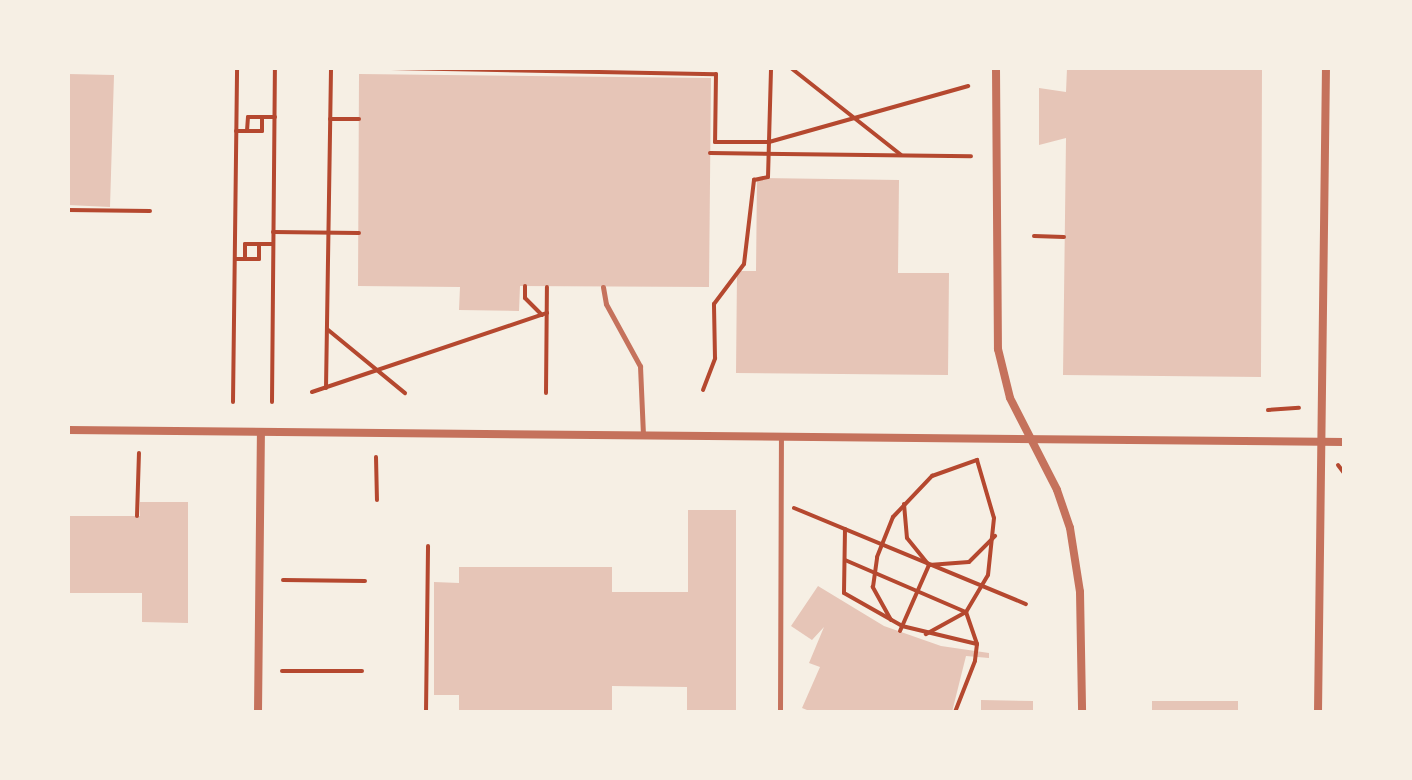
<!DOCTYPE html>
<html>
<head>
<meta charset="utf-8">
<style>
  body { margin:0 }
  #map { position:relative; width:1412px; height:780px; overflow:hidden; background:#f6efe4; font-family:Cabin,sans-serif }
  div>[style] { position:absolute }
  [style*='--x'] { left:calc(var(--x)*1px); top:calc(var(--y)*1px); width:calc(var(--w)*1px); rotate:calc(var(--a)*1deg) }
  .building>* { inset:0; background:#e6c5b7 }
  .path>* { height:4px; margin:-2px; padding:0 2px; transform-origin:2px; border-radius:2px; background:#b5482f }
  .service>* { height:5px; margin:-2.5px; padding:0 2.5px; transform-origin:2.5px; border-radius:2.5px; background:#c5725c }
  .minor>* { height:8px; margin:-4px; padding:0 4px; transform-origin:4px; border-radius:4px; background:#c5725c }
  span { translate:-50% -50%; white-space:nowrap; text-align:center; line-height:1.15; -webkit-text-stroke:8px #f6efe4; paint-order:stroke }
  .frame { position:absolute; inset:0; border:70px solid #f6efe4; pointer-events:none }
</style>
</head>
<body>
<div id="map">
  <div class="building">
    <div style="clip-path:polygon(1067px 68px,1262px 68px,1261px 377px,1063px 375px,1066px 138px,1039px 145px,1039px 88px,1066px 92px)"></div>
    <div style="clip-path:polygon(68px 74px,114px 75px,110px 207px,68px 205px)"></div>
    <div style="clip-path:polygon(359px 74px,711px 78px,709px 287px,520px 286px,519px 311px,459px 310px,460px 287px,358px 286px)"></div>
    <div style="clip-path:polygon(757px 178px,899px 180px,898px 273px,949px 273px,948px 375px,736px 373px,737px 271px,756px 271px)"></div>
    <div style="clip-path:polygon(140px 502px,188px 502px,188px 623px,142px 622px,142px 593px,68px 593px,68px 516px,140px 516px)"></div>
    <div style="clip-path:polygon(688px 510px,736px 510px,736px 712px,687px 712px,687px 687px,612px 686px,612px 712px,459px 711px,459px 695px,434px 695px,434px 582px,459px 583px,459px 567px,612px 567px,612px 592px,688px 592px)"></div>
    <div style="clip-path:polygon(818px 586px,884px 626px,941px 646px,989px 653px,989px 658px,966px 656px,952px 712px,812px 712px,802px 708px,820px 667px,809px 663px,824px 627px,812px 640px,791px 626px)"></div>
    <div style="clip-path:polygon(981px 700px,1033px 701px,1033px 712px,981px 712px)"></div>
    <div style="clip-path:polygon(1152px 701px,1238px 701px,1238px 712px,1152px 712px)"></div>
  </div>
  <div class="path">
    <div style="--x:391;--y:68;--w:325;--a:1.1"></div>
    <div style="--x:716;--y:74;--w:68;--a:90.8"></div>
    <div style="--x:715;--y:142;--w:54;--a:0"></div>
    <div style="--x:769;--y:142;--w:207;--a:-15.7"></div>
    <div style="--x:791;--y:68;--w:140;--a:38.3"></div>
    <div style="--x:330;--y:119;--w:29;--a:0"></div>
    <div style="--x:236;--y:131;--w:11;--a:0"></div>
    <div style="--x:247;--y:131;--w:14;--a:-86"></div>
    <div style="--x:248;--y:117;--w:27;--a:0"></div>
    <div style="--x:247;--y:131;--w:15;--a:0"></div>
    <div style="--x:262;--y:131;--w:14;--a:-90"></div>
    <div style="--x:710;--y:153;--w:261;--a:0.7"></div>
    <div style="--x:68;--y:210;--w:82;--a:0.7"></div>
    <div style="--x:273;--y:232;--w:86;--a:0.7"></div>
    <div style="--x:1034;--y:236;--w:30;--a:2"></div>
    <div style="--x:235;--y:259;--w:24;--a:0"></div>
    <div style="--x:259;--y:259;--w:15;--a:-90"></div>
    <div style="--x:245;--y:259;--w:15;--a:-90"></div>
    <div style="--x:245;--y:244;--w:28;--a:0"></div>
    <div style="--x:525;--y:286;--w:12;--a:90"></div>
    <div style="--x:525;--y:298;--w:24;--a:45"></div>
    <div style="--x:327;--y:329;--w:101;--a:39.4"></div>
    <div style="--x:326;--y:388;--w:320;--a:-89.1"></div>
    <div style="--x:703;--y:390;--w:34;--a:-69"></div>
    <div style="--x:715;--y:358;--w:54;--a:-91.1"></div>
    <div style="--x:714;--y:304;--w:50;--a:-53.1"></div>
    <div style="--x:744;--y:264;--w:85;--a:-83.2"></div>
    <div style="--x:754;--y:180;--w:14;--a:-12"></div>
    <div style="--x:768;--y:177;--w:109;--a:-88.4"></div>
    <div style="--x:312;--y:392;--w:248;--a:-18.6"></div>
    <div style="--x:546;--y:393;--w:106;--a:-89.5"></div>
    <div style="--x:233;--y:402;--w:334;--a:-89.3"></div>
    <div style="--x:272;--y:402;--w:334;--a:-89.5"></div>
    <div style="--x:1268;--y:410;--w:31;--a:-4"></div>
    <div style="--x:376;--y:457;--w:43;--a:88.7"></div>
    <div style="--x:1338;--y:465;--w:10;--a:53"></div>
    <div style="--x:904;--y:504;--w:34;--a:85"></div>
    <div style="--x:907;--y:538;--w:35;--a:51"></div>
    <div style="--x:929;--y:565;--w:40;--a:-4.3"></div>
    <div style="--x:969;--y:562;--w:37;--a:-45"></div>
    <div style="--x:794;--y:508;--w:251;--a:22.5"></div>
    <div style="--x:137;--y:516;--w:63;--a:-88.2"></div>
    <div style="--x:845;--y:529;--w:64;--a:90.9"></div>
    <div style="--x:844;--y:593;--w:67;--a:29.6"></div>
    <div style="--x:902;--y:626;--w:77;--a:13.5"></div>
    <div style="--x:845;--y:560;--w:132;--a:23.3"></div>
    <div style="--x:966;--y:612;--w:34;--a:71"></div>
    <div style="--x:977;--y:644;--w:17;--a:97"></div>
    <div style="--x:975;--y:661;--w:55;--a:111.4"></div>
    <div style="--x:283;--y:580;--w:82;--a:0.7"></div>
    <div style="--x:891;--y:620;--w:38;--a:-119"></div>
    <div style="--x:873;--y:587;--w:30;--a:-82"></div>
    <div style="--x:877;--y:557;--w:43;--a:-68.2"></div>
    <div style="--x:893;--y:517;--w:57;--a:-46.4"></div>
    <div style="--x:932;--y:476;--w:48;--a:-19.6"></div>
    <div style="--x:977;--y:460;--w:60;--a:73.7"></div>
    <div style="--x:994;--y:518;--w:57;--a:96"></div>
    <div style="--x:988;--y:575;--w:43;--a:120.7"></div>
    <div style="--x:966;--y:612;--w:46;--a:151.2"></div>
    <div style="--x:900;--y:631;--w:72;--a:-66.3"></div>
    <div style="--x:282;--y:671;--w:80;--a:0"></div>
    <div style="--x:426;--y:712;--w:166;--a:-89.3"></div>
  </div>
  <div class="service">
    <div style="--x:603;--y:287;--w:17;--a:80"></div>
    <div style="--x:606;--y:304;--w:71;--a:61.3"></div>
    <div style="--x:640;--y:366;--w:69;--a:87.5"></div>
    <div style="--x:780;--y:712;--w:275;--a:-89.8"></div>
  </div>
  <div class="minor">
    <div style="--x:996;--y:68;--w:281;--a:89.6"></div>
    <div style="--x:998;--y:349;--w:50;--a:76.2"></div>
    <div style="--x:1010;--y:398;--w:103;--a:62.9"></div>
    <div style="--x:1057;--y:490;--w:40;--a:71.1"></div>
    <div style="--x:1070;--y:528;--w:65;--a:81.1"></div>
    <div style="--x:1080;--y:592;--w:120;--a:89"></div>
    <div style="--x:68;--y:430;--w:1276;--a:0.54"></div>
    <div style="--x:258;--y:712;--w:280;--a:-89.4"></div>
    <div style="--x:1318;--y:712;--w:644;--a:-89.29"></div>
  </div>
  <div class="frame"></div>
</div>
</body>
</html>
